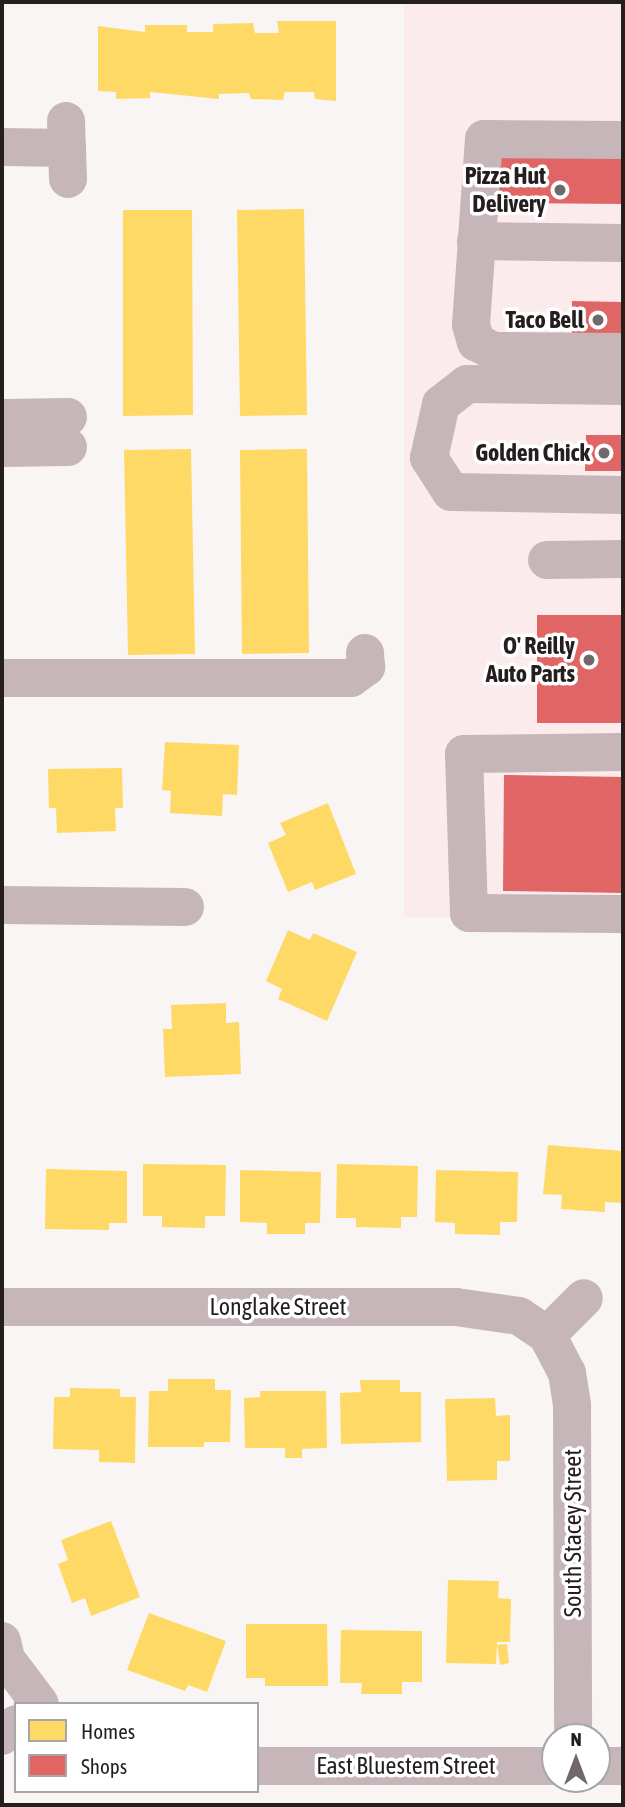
<!DOCTYPE html>
<html>
<head>
<meta charset="utf-8">
<style>
  body { margin:0 }
  #map { position:relative; width:625px; height:1807px; overflow:hidden; background:#faf5f5; font-family:"Asap Condensed",sans-serif }
  div>[style] { position:absolute }
  [style*='--x'] { left:calc(var(--x)*1px); top:calc(var(--y)*1px); width:calc(var(--w)*1px); rotate:calc(var(--a)*1deg) }
  .built>* { inset:0; background:#fcebed }
  .homes>* { inset:0; background:#ffd966 }
  .shops>* { inset:0; background:#e06666 }
  .minor>* { height:38px; margin:-19px; padding:0 19px; transform-origin:19px; border-radius:19px; background:#c6b6b9 }
  .dots>* { width:19px; height:19px; translate:-50% -50%; box-sizing:border-box; border:4px solid #fff; border-radius:50% }
  span { translate:-50% -50%; white-space:nowrap; text-align:center; line-height:1.15; -webkit-text-stroke:7px #fff; paint-order:stroke }
  .poi-label { font-size:24px; color:#241e1e; font-weight:700 }
  .right { translate:-100% -50%; text-align:right }
  .street-label { font-size:24px; color:#241e1e }
  .frame { position:absolute; inset:0; border:4px solid #241e1e; pointer-events:none }
  .legend { position:absolute; left:14px; top:1702px; width:245px; height:91px; box-sizing:border-box; background:#fff; border:2px solid #a7a5a5; margin:0; padding:9px 12px; list-style:none; font-size:21px; color:#241e1e }
  .legend li { display:flex; align-items:center; gap:14px; height:35px }
  .legend b { width:35px; border:2px solid #a7a5a5 }
  .north { position:absolute; left:541px; top:1723px; width:70px; height:70px; box-sizing:border-box; background:#fff; border:2px solid #a7a5a5; border-radius:50%; rotate:0deg; font-size:19px; font-weight:700; line-height:28px; text-align:center; color:#241e1e }
  .north::after { content:''; display:block; margin:auto; width:24px; height:32px; background:#6f6969; clip-path:polygon(50% 0,100% 100%,50% 72%,0 100%) }
</style>
</head>
<body>
<div id="map">
  <div class="built">
    <div style="clip-path:polygon(404px 2px,623px 2px,623px 919px,404px 917px)"></div>
  </div>
  <div class="homes">
    <div style="clip-path:polygon(277px 21px,336px 21px,336px 101px,315px 99px,314px 92px,285px 92px,283px 100px,251px 99px,249px 93px,219px 94px,219px 99px,150px 92px,150px 98px,116px 99px,116px 92px,98px 91px,98px 26px,145px 32px,145px 25px,187px 25px,187px 32px,213px 32px,213px 24px,253px 23px,255px 33px,279px 33px)"></div>
    <div style="clip-path:polygon(304px 209px,307px 415px,240px 416px,237px 210px)"></div>
    <div style="clip-path:polygon(123px 210px,192px 210px,193px 415px,123px 416px)"></div>
    <div style="clip-path:polygon(191px 449px,195px 654px,128px 655px,124px 450px)"></div>
    <div style="clip-path:polygon(307px 449px,309px 653px,242px 654px,240px 450px)"></div>
    <div style="clip-path:polygon(165px 742px,239px 745px,237px 795px,223px 794px,222px 816px,170px 813px,171px 791px,162px 790px)"></div>
    <div style="clip-path:polygon(122px 768px,123px 808px,115px 808px,116px 831px,57px 833px,56px 808px,49px 808px,48px 769px)"></div>
    <div style="clip-path:polygon(328px 803px,356px 874px,315px 890px,312px 882px,288px 892px,268px 843px,286px 835px,280px 823px)"></div>
    <div style="clip-path:polygon(288px 930px,310px 940px,313px 933px,357px 952px,327px 1021px,278px 999px,282px 989px,266px 981px)"></div>
    <div style="clip-path:polygon(226px 1003px,226px 1023px,239px 1022px,241px 1074px,165px 1077px,163px 1029px,172px 1029px,171px 1005px)"></div>
    <div style="clip-path:polygon(548px 1145px,623px 1151px,623px 1203px,605px 1202px,605px 1212px,561px 1209px,562px 1195px,543px 1194px)"></div>
    <div style="clip-path:polygon(143px 1164px,226px 1165px,225px 1216px,205px 1216px,205px 1228px,162px 1227px,162px 1216px,143px 1216px)"></div>
    <div style="clip-path:polygon(337px 1164px,418px 1166px,417px 1217px,401px 1217px,401px 1228px,356px 1227px,356px 1218px,336px 1218px)"></div>
    <div style="clip-path:polygon(46px 1169px,127px 1171px,127px 1223px,109px 1223px,109px 1230px,45px 1229px)"></div>
    <div style="clip-path:polygon(240px 1170px,321px 1172px,320px 1223px,305px 1223px,305px 1234px,267px 1234px,267px 1223px,240px 1222px)"></div>
    <div style="clip-path:polygon(436px 1170px,518px 1172px,517px 1222px,500px 1222px,500px 1235px,455px 1234px,455px 1223px,435px 1222px)"></div>
    <div style="clip-path:polygon(168px 1379px,215px 1379px,215px 1390px,231px 1390px,230px 1442px,204px 1442px,204px 1447px,148px 1447px,149px 1391px,168px 1391px)"></div>
    <div style="clip-path:polygon(360px 1380px,400px 1380px,400px 1392px,421px 1392px,421px 1442px,341px 1444px,340px 1393px,361px 1392px)"></div>
    <div style="clip-path:polygon(70px 1388px,120px 1389px,120px 1397px,136px 1397px,135px 1463px,99px 1462px,99px 1450px,53px 1449px,54px 1397px,70px 1397px)"></div>
    <div style="clip-path:polygon(260px 1391px,326px 1391px,327px 1448px,302px 1449px,302px 1458px,285px 1458px,285px 1448px,245px 1448px,244px 1398px,260px 1397px)"></div>
    <div style="clip-path:polygon(495px 1398px,496px 1416px,510px 1415px,510px 1461px,497px 1461px,497px 1480px,447px 1481px,445px 1399px)"></div>
    <div style="clip-path:polygon(111px 1521px,140px 1597px,91px 1616px,85px 1598px,72px 1603px,58px 1564px,68px 1560px,61px 1540px)"></div>
    <div style="clip-path:polygon(448px 1580px,499px 1581px,498px 1598px,511px 1599px,510px 1642px,497px 1642px,496px 1664px,446px 1663px)"></div>
    <div style="clip-path:polygon(149px 1613px,226px 1641px,207px 1692px,188px 1685px,185px 1691px,127px 1670px)"></div>
    <div style="clip-path:polygon(246px 1624px,327px 1624px,328px 1686px,265px 1686px,265px 1678px,246px 1678px)"></div>
    <div style="clip-path:polygon(341px 1630px,422px 1631px,422px 1682px,402px 1682px,402px 1694px,361px 1694px,362px 1683px,340px 1683px)"></div>
    <div style="clip-path:polygon(507px 1644px,509px 1663px,500px 1665px,497px 1645px)"></div>
  </div>
  <div class="shops">
    <div style="clip-path:polygon(497px 149px,623px 150px,623px 204px,499px 203px)"></div>
    <div style="clip-path:polygon(572px 301px,623px 302px,623px 340px,572px 339px)"></div>
    <div style="clip-path:polygon(586px 435px,623px 435px,623px 471px,585px 471px)"></div>
    <div style="clip-path:polygon(537px 615px,623px 615px,623px 723px,537px 723px)"></div>
    <div style="clip-path:polygon(504px 775px,623px 777px,623px 893px,503px 891px)"></div>
  </div>
  <div class="minor">
    <div style="--x:66;--y:121;--w:58;--a:88"></div>
    <div style="--x:623;--y:140;--w:139;--a:-179.6"></div>
    <div style="--x:484;--y:139;--w:186;--a:94"></div>
    <div style="--x:471;--y:325;--w:18;--a:74"></div>
    <div style="--x:476;--y:342;--w:20;--a:27"></div>
    <div style="--x:494;--y:351;--w:129;--a:0.4"></div>
    <div style="--x:2;--y:147;--w:65;--a:0.9"></div>
    <div style="--x:476;--y:241;--w:147;--a:0.8"></div>
    <div style="--x:623;--y:386;--w:156;--a:-179.3"></div>
    <div style="--x:467;--y:384;--w:33;--a:142"></div>
    <div style="--x:441;--y:404;--w:55;--a:102.5"></div>
    <div style="--x:429;--y:458;--w:40;--a:57.1"></div>
    <div style="--x:451;--y:492;--w:172;--a:1"></div>
    <div style="--x:2;--y:418;--w:66;--a:-0.9"></div>
    <div style="--x:2;--y:448;--w:66;--a:-0.9"></div>
    <div style="--x:547;--y:560;--w:76;--a:-0.8"></div>
    <div style="--x:2;--y:678;--w:349;--a:0"></div>
    <div style="--x:351;--y:678;--w:19;--a:-36"></div>
    <div style="--x:366;--y:667;--w:14;--a:-94"></div>
    <div style="--x:623;--y:752;--w:159;--a:179.3"></div>
    <div style="--x:464;--y:754;--w:159;--a:88.2"></div>
    <div style="--x:469;--y:913;--w:154;--a:0.4"></div>
    <div style="--x:2;--y:905;--w:183;--a:0.6"></div>
    <div style="--x:2;--y:1307;--w:454;--a:0"></div>
    <div style="--x:456;--y:1307;--w:64;--a:8.1"></div>
    <div style="--x:519;--y:1316;--w:34;--a:34"></div>
    <div style="--x:547;--y:1335;--w:43;--a:62.2"></div>
    <div style="--x:567;--y:1373;--w:33;--a:81"></div>
    <div style="--x:572;--y:1406;--w:331;--a:89.8"></div>
    <div style="--x:547;--y:1335;--w:52;--a:-45"></div>
    <div style="--x:2;--y:1641;--w:18;--a:77"></div>
    <div style="--x:6;--y:1659;--w:56;--a:52.9"></div>
    <div style="--x:2;--y:1736;--w:18;--a:-41"></div>
    <div style="--x:257;--y:1766;--w:298;--a:0"></div>
    <div style="--x:597;--y:1766;--w:26;--a:0"></div>
  </div>
  <div class="dots">
    <div style="left:560px;top:190px;background:#6f6969"></div>
    <div style="left:598px;top:320px;background:#6f6969"></div>
    <div style="left:604px;top:453px;background:#6f6969"></div>
    <div style="left:589px;top:660px;background:#6f6969"></div>
  </div>
  <div class="poi-label">
    <span class="right" style="left:546px;top:190px">Pizza Hut<br>Delivery</span>
    <span class="right" style="left:584px;top:320px">Taco Bell</span>
    <span class="right" style="left:590px;top:453px">Golden Chick</span>
    <span class="right" style="left:575px;top:660px">O' Reilly<br>Auto Parts</span>
  </div>
  <div class="street-label">
    <span style="left:278px;top:1307px">Longlake Street</span>
    <span style="left:573px;top:1533px;rotate:-90deg">South Stacey Street</span>
    <span style="left:406px;top:1766px">East Bluestem Street</span>
  </div>
  <div class="frame"></div>
  <ul class="legend">
  <li><b style="height:19px;background:#ffd966"></b>Homes</li>
  <li><b style="height:19px;background:#e06666"></b>Shops</li>
  </ul>
  <div class="north">N</div>
</div>
</body>
</html>
